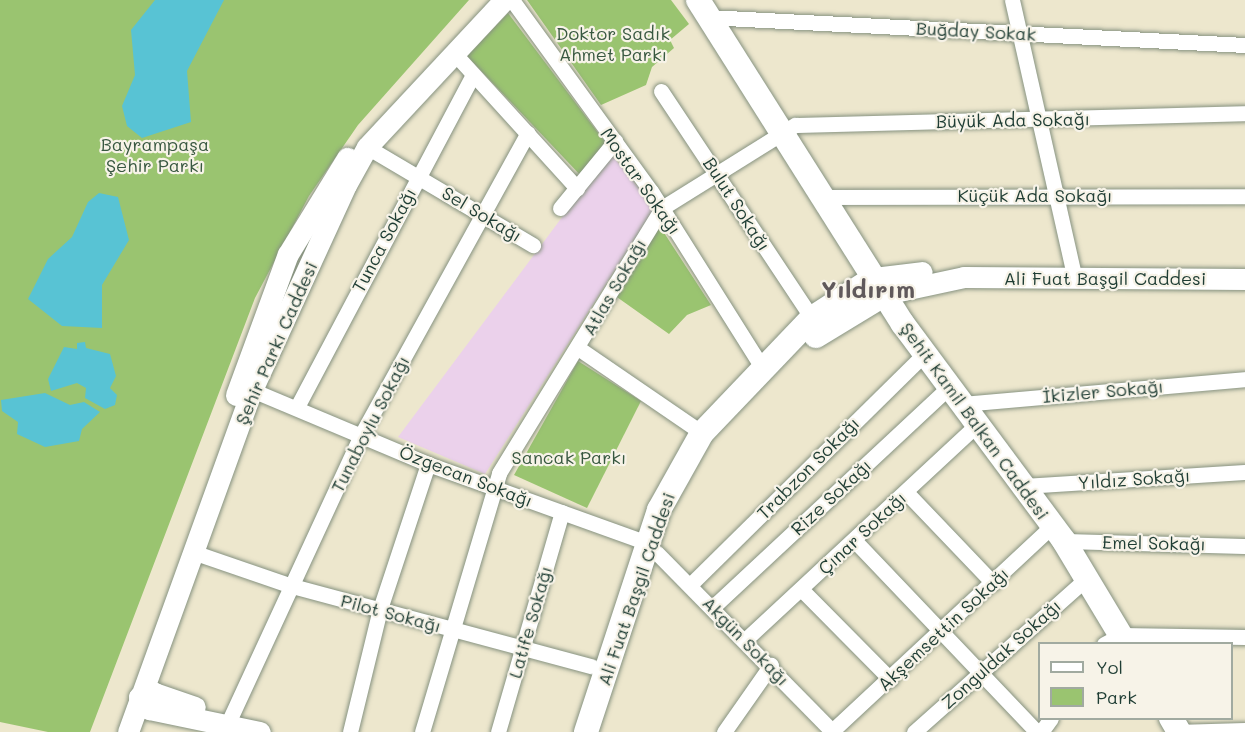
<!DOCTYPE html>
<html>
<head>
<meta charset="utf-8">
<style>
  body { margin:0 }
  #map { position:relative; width:1245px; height:732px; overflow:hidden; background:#ede7cd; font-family:Mali,sans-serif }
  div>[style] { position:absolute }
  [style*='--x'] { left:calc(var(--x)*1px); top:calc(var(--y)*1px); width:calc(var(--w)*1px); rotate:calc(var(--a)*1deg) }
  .built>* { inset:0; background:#ebd1eb }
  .green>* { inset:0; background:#9ac470 }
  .water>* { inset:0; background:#58c3d4 }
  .roads { filter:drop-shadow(0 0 2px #869280) drop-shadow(0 0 2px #869280) }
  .street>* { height:15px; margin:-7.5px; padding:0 7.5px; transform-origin:7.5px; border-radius:7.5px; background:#fff }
  .secondary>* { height:21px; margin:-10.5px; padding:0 10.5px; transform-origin:10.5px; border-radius:10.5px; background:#fff }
  .primary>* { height:24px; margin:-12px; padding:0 12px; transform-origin:12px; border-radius:12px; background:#fff }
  span { translate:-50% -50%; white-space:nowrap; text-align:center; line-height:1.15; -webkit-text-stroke:4.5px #f7f3e8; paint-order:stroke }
  .street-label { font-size:18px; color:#1f3d34 }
  .park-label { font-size:18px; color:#385840 }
  .district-label { font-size:24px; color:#60595b; font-weight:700 }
  .legend { position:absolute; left:1038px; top:642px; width:195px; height:78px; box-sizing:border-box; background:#f7f3e8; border:2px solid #a1aaa0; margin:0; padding:8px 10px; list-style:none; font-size:18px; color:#1f3d34 }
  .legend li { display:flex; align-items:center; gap:12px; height:30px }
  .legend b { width:30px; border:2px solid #a1aaa0 }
</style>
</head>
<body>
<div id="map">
  <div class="built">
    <div style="clip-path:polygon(610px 153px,655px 207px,485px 474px,398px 437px)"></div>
  </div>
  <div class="green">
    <div style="clip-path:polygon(0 0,469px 0,358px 125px,309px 196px,255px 298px,90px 732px,48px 732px,0 722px)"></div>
    <div style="clip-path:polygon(527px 0,671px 0,689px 24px,670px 40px,674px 48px,652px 67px,646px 85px,601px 105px)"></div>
    <div style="clip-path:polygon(508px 13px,605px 142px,583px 178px,467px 56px)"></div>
    <div style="clip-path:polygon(659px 225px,711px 305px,687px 315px,669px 334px,614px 295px)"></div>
    <div style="clip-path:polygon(578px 361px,641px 401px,587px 508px,514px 475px)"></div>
  </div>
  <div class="water">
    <div style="clip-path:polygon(155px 0,224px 0,187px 71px,191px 122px,142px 138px,127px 126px,122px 106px,135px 75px,131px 30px)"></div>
    <div style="clip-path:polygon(99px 193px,118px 197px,129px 240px,102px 285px,102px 328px,62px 326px,28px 299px,48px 259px,72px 237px,88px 202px)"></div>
    <div style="clip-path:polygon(85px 342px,86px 348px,110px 354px,116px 376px,110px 388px,117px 395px,115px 405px,105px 409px,85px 398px,86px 388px,77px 383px,51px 391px,48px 379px,64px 347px,77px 349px,77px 343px)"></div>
    <div style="clip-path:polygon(45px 393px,70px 405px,84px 402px,100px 412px,82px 429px,79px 441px,45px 447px,17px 434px,18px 422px,2px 411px,1px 400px)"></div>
  </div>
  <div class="roads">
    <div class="street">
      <div style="--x:512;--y:0;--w:236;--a:54"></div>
      <div style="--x:651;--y:191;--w:208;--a:57.8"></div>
      <div style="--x:1012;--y:0;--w:283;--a:77.3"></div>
      <div style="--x:707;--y:17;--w:539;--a:2.98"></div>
      <div style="--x:454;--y:53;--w:183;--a:47.7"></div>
      <div style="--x:661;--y:91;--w:273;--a:56.4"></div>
      <div style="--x:367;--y:147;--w:193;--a:30.6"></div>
      <div style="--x:825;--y:197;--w:420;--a:-0.1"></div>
      <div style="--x:560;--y:208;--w:87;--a:-50.6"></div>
      <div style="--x:578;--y:348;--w:150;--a:34.4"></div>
      <div style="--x:252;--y:390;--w:191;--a:22.8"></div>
      <div style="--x:428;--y:464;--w:234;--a:19.8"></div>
      <div style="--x:961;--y:404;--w:285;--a:-5"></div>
      <div style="--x:297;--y:407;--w:376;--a:-62.1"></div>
      <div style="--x:1023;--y:486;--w:222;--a:-3.6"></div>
      <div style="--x:906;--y:492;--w:126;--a:46.3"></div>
      <div style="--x:854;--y:540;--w:265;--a:46.4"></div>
      <div style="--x:1064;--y:541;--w:181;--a:1.6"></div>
      <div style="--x:193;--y:552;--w:105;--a:19"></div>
      <div style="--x:292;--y:586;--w:310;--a:15"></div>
      <div style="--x:657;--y:553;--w:251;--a:45.5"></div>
      <div style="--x:692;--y:583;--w:326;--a:-44.6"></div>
      <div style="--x:801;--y:589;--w:127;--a:45.3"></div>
      <div style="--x:713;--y:607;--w:323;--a:-43"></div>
      <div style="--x:745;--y:640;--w:316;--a:-42.9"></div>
      <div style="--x:1104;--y:644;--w:19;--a:-28"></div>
      <div style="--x:1121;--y:635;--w:124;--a:0.9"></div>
      <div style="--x:228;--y:723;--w:317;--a:-65.2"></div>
      <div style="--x:361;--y:435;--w:345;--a:-61.1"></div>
      <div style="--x:832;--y:731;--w:301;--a:-43"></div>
      <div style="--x:350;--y:732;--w:127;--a:-76.3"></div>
      <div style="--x:380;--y:609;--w:153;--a:-71.7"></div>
      <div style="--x:422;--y:732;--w:270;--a:-73.4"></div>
      <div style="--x:499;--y:473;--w:311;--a:-58.4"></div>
      <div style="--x:662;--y:208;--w:157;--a:-32"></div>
      <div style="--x:795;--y:125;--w:450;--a:-1.5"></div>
      <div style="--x:498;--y:732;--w:229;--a:-73.8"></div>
      <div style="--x:724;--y:732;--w:82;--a:-55"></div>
      <div style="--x:914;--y:732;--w:233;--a:-41.7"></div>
      <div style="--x:1041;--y:732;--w:17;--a:-54"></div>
      <div style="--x:1176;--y:732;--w:69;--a:-1.7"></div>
    </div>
    <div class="secondary">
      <div style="--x:874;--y:278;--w:48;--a:-7.1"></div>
      <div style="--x:885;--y:294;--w:81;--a:-12.1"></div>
      <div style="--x:964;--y:277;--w:281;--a:0.4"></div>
      <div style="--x:236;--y:395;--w:150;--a:-69.8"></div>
      <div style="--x:288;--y:254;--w:113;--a:-58.4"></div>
      <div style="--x:139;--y:697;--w:16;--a:50"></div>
      <div style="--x:149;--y:709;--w:113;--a:11.7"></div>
      <div style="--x:139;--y:697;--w:16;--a:-15"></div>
      <div style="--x:154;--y:693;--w:43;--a:18.9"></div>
      <div style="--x:128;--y:732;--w:364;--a:-70.1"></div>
      <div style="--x:252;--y:390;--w:226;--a:-65.4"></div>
      <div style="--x:346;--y:185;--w:43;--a:-61.1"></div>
      <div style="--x:367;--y:147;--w:201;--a:-47"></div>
    </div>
    <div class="primary">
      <div style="--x:698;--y:0;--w:383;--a:57.7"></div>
      <div style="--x:903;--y:324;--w:270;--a:53.4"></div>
      <div style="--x:1064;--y:541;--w:120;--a:59"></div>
      <div style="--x:816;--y:336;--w:81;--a:-31.3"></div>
      <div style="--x:1171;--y:718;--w:16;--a:60"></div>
      <div style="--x:586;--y:732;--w:234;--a:-71.8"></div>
      <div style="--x:659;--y:510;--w:88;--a:-60.8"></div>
      <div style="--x:702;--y:433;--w:159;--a:-46.3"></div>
      <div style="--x:812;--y:318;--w:74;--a:-32.8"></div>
    </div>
  </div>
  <div class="street-label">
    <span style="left:976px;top:31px;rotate:3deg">Buğday Sokak</span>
    <span style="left:1013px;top:120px;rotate:-1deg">Büyük Ada Sokağı</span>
    <span style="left:641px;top:181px;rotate:55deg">Mostar Sokağı</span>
    <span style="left:1035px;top:195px">Küçük Ada Sokağı</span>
    <span style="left:737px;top:204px;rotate:57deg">Bulut Sokağı</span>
    <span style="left:482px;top:214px;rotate:31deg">Sel Sokağı</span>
    <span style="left:384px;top:240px;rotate:-62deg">Tunca Sokağı</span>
    <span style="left:1105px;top:278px">Ali Fuat Başgil Caddesi</span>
    <span style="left:614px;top:287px;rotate:-60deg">Atlas Sokağı</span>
    <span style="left:276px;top:343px;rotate:-66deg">Şehir Parkı Caddesi</span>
    <span style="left:1103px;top:391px;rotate:-5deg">İkizler Sokağı</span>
    <span style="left:975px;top:421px;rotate:54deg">Şehit Kamil Balkan Caddesi</span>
    <span style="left:370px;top:424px;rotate:-63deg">Tunaboylu Sokağı</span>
    <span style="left:808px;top:468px;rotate:-45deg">Trabzon Sokağı</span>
    <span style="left:466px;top:476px;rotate:21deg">Özgecan Sokağı</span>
    <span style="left:1134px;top:479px;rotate:-4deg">Yıldız Sokağı</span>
    <span style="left:831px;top:497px;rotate:-43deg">Rize Sokağı</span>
    <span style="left:862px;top:533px;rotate:-43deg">Çınar Sokağı</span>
    <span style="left:1154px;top:543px;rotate:1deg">Emel Sokağı</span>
    <span style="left:636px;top:589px;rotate:-71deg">Ali Fuat Başgil Caddesi</span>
    <span style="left:391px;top:613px;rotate:15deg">Pilot Sokağı</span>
    <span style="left:530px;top:622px;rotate:-74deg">Latife Sokağı</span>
    <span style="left:943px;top:629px;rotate:-43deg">Akşemsettin Sokağı</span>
    <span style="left:746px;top:641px;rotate:46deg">Akgün Sokağı</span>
    <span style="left:1001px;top:654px;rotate:-42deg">Zonguldak Sokağı</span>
  </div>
  <div class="park-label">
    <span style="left:613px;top:44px">Doktor Sadık<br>Ahmet Parkı</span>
    <span style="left:155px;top:155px">Bayrampaşa<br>Şehir Parkı</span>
    <span style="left:569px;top:457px">Sancak Parkı</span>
  </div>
  <div class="district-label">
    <span style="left:868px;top:289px">Yıldırım</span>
  </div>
  <ul class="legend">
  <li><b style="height:8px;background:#fff"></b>Yol</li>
  <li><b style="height:16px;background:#9ac470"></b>Park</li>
  </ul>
</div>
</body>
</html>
